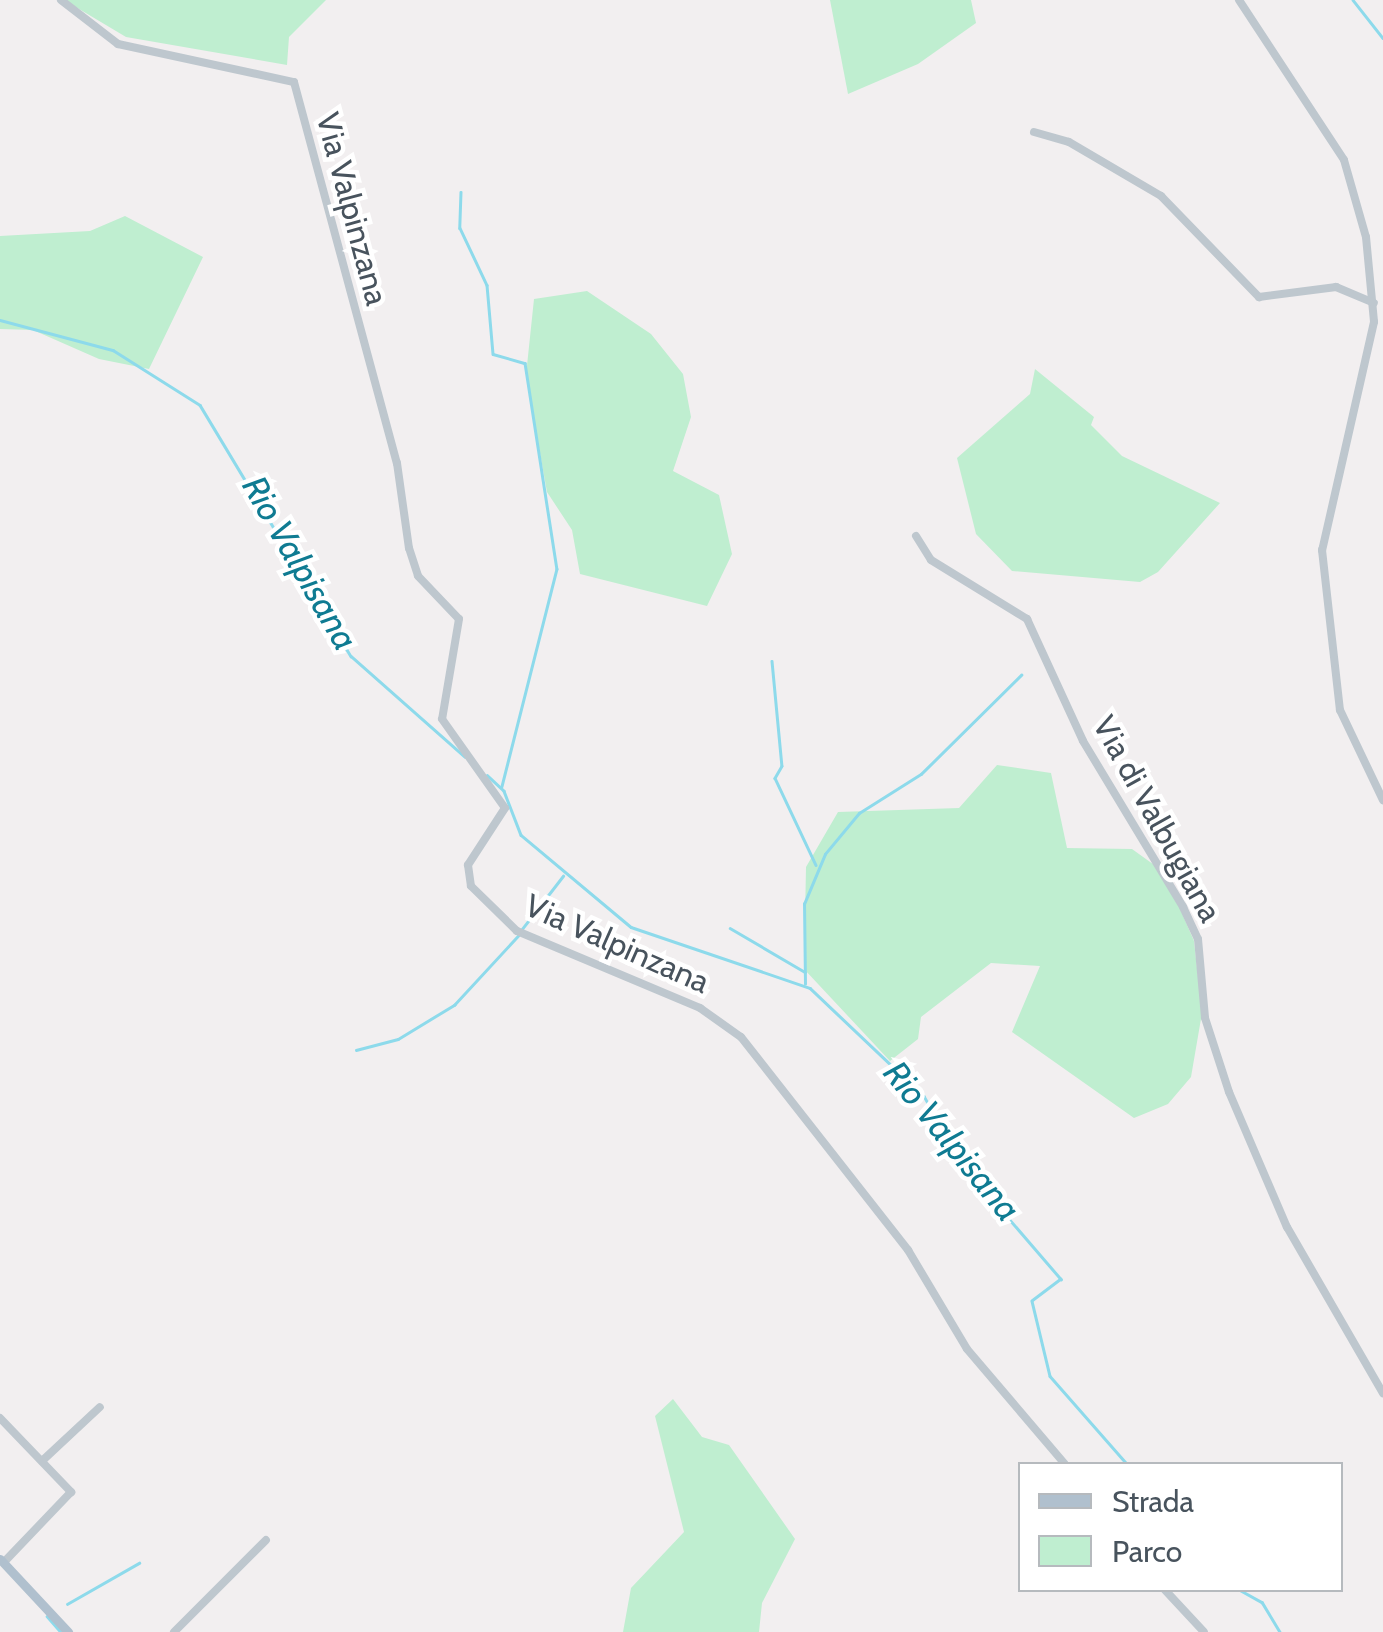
<!DOCTYPE html>
<html>
<head>
<meta charset="utf-8">
<style>
  body { margin:0 }
  #map { position:relative; width:1383px; height:1632px; overflow:hidden; background:#f2eff0; font-family:Cabin,sans-serif }
  div>[style] { position:absolute }
  [style*='--x'] { left:calc(var(--x)*1px); top:calc(var(--y)*1px); width:calc(var(--w)*1px); rotate:calc(var(--a)*1deg) }
  .green>* { inset:0; background:#bfeed0 }
  .stream>* { height:2.5px; margin:-1.25px; padding:0 1.25px; transform-origin:1.25px; border-radius:1.25px; background:#8ddaeb }
  .minor>* { height:8px; margin:-4px; padding:0 4px; transform-origin:4px; border-radius:4px; background:#bec7ce }
  .major>* { height:9px; margin:-4.5px; padding:0 4.5px; transform-origin:4.5px; border-radius:4.5px; background:#b0c0ce }
  span { translate:-50% -50%; white-space:nowrap; text-align:center; line-height:1.15; -webkit-text-stroke:9px #fff; paint-order:stroke }
  .street-label { font-size:32px; color:#48535d }
  .water-label { font-size:35px; color:#0f7b92; font-style:italic }
  .legend { position:absolute; left:1018px; top:1462px; width:325px; height:130px; box-sizing:border-box; background:#fff; border:2px solid #b6babe; margin:0; padding:12px 18px; list-style:none; font-size:30px; color:#48535d }
  .legend li { display:flex; align-items:center; gap:20px; height:50px }
  .legend b { width:50px; border:2px solid #b6babe }
</style>
</head>
<body>
<div id="map">
  <div class="green">
    <div style="clip-path:polygon(64px 0,326px 0,289px 37px,287px 65px,126px 37px)"></div>
    <div style="clip-path:polygon(830px 0,971px 0,976px 23px,918px 64px,848px 94px)"></div>
    <div style="clip-path:polygon(125px 216px,203px 257px,149px 369px,99px 359px,33px 330px,0 329px,0 236px,90px 231px)"></div>
    <div style="clip-path:polygon(587px 291px,651px 334px,683px 374px,691px 417px,673px 471px,719px 495px,732px 554px,707px 606px,580px 574px,572px 530px,547px 492px,526px 375px,534px 299px)"></div>
    <div style="clip-path:polygon(1035px 369px,1094px 417px,1091px 425px,1122px 456px,1220px 503px,1158px 572px,1140px 582px,1012px 571px,976px 534px,957px 458px,1030px 394px)"></div>
    <div style="clip-path:polygon(997px 765px,1051px 773px,1067px 848px,1132px 849px,1164px 872px,1194px 941px,1202px 1013px,1191px 1077px,1168px 1104px,1134px 1118px,1012px 1032px,1040px 966px,991px 963px,921px 1017px,918px 1039px,890px 1061px,804px 969px,806px 867px,838px 812px,959px 808px)"></div>
    <div style="clip-path:polygon(673px 1399px,702px 1437px,729px 1445px,795px 1539px,762px 1603px,759px 1632px,623px 1632px,631px 1588px,684px 1532px,655px 1416px)"></div>
  </div>
  <div class="stream">
    <div style="--x:1353;--y:0;--w:48;--a:51.7"></div>
    <div style="--x:461;--y:192;--w:36;--a:92"></div>
    <div style="--x:460;--y:228;--w:63;--a:64.7"></div>
    <div style="--x:487;--y:285;--w:69;--a:85"></div>
    <div style="--x:493;--y:354;--w:33;--a:16"></div>
    <div style="--x:525;--y:363;--w:208;--a:81.2"></div>
    <div style="--x:557;--y:569;--w:224;--a:104.2"></div>
    <div style="--x:0;--y:320;--w:117;--a:14.9"></div>
    <div style="--x:113;--y:350;--w:103;--a:32.3"></div>
    <div style="--x:200;--y:405;--w:293;--a:59"></div>
    <div style="--x:351;--y:656;--w:152;--a:41.5"></div>
    <div style="--x:772;--y:661;--w:105;--a:84.6"></div>
    <div style="--x:782;--y:766;--w:14;--a:120"></div>
    <div style="--x:775;--y:778;--w:96;--a:64.8"></div>
    <div style="--x:487;--y:775;--w:23;--a:43"></div>
    <div style="--x:504;--y:791;--w:47;--a:68.9"></div>
    <div style="--x:521;--y:835;--w:143;--a:39.9"></div>
    <div style="--x:631;--y:927;--w:189;--a:18.8"></div>
    <div style="--x:810;--y:988;--w:157;--a:43.5"></div>
    <div style="--x:924;--y:1096;--w:78;--a:60.8"></div>
    <div style="--x:962;--y:1164;--w:152;--a:49.3"></div>
    <div style="--x:1061;--y:1279;--w:36;--a:143"></div>
    <div style="--x:1032;--y:1301;--w:77;--a:76.5"></div>
    <div style="--x:1050;--y:1376;--w:117;--a:48.8"></div>
    <div style="--x:730;--y:928;--w:87;--a:30.4"></div>
    <div style="--x:522;--y:929;--w:67;--a:-52.3"></div>
    <div style="--x:805;--y:984;--w:80;--a:-90.7"></div>
    <div style="--x:804;--y:904;--w:54;--a:-67.2"></div>
    <div style="--x:825;--y:854;--w:53;--a:-50.3"></div>
    <div style="--x:859;--y:813;--w:73;--a:-32.2"></div>
    <div style="--x:921;--y:774;--w:141;--a:-44.7"></div>
    <div style="--x:356;--y:1050;--w:43;--a:-14.7"></div>
    <div style="--x:398;--y:1039;--w:66;--a:-31.3"></div>
    <div style="--x:454;--y:1005;--w:94;--a:-47.2"></div>
    <div style="--x:1240;--y:1590;--w:25;--a:29"></div>
    <div style="--x:1262;--y:1602;--w:35;--a:59"></div>
    <div style="--x:67;--y:1604;--w:83;--a:-29.7"></div>
    <div style="--x:47;--y:1616;--w:21;--a:49"></div>
  </div>
  <div class="minor">
    <div style="--x:61;--y:0;--w:72;--a:37.7"></div>
    <div style="--x:118;--y:44;--w:180;--a:12.2"></div>
    <div style="--x:294;--y:82;--w:395;--a:74.9"></div>
    <div style="--x:397;--y:463;--w:86;--a:82"></div>
    <div style="--x:409;--y:548;--w:29;--a:72"></div>
    <div style="--x:418;--y:576;--w:59;--a:46.4"></div>
    <div style="--x:459;--y:619;--w:101;--a:99.6"></div>
    <div style="--x:442;--y:719;--w:109;--a:54.7"></div>
    <div style="--x:505;--y:808;--w:68;--a:123"></div>
    <div style="--x:468;--y:865;--w:21;--a:82"></div>
    <div style="--x:471;--y:886;--w:64;--a:44.4"></div>
    <div style="--x:517;--y:931;--w:199;--a:22.8"></div>
    <div style="--x:700;--y:1008;--w:50;--a:35.3"></div>
    <div style="--x:741;--y:1037;--w:271;--a:51.9"></div>
    <div style="--x:908;--y:1250;--w:115;--a:59.2"></div>
    <div style="--x:967;--y:1349;--w:151;--a:49.6"></div>
    <div style="--x:1239;--y:0;--w:191;--a:56.7"></div>
    <div style="--x:1344;--y:160;--w:80;--a:74.1"></div>
    <div style="--x:1366;--y:237;--w:85;--a:84.6"></div>
    <div style="--x:1374;--y:322;--w:234;--a:102.8"></div>
    <div style="--x:1322;--y:550;--w:161;--a:83.6"></div>
    <div style="--x:1340;--y:710;--w:100;--a:64.5"></div>
    <div style="--x:1034;--y:132;--w:36;--a:16"></div>
    <div style="--x:1069;--y:142;--w:107;--a:30.4"></div>
    <div style="--x:1161;--y:196;--w:141;--a:45.9"></div>
    <div style="--x:1259;--y:297;--w:78;--a:-7.4"></div>
    <div style="--x:1336;--y:287;--w:41;--a:22.8"></div>
    <div style="--x:916;--y:536;--w:28;--a:58"></div>
    <div style="--x:931;--y:560;--w:113;--a:31.6"></div>
    <div style="--x:1027;--y:619;--w:134;--a:65.3"></div>
    <div style="--x:1083;--y:741;--w:194;--a:58.9"></div>
    <div style="--x:1183;--y:907;--w:35;--a:65"></div>
    <div style="--x:1198;--y:939;--w:79;--a:84.9"></div>
    <div style="--x:1205;--y:1018;--w:78;--a:72"></div>
    <div style="--x:1229;--y:1092;--w:147;--a:66.8"></div>
    <div style="--x:1287;--y:1227;--w:192;--a:60"></div>
    <div style="--x:0;--y:1418;--w:103;--a:46.2"></div>
    <div style="--x:71;--y:1492;--w:97;--a:133.7"></div>
    <div style="--x:42;--y:1461;--w:79;--a:-43"></div>
    <div style="--x:1165;--y:1590;--w:57;--a:47.1"></div>
    <div style="--x:174;--y:1632;--w:130;--a:-45"></div>
  </div>
  <div class="major">
    <div style="--x:0;--y:1559;--w:100;--a:47"></div>
  </div>
  <div class="street-label">
    <span style="left:352px;top:209px;rotate:75deg">Via Valpinzana</span>
    <span style="left:1157px;top:819px;rotate:61deg">Via di Valbugiana</span>
    <span style="left:617px;top:944px;rotate:24deg">Via Valpinzana</span>
  </div>
  <div class="water-label">
    <span style="left:300px;top:563px;rotate:60deg">Rio Valpisana</span>
    <span style="left:952px;top:1141px;rotate:51deg">Rio Valpisana</span>
  </div>
  <ul class="legend">
  <li><b style="height:12px;background:#b0c0ce"></b>Strada</li>
  <li><b style="height:28px;background:#bfeed0"></b>Parco</li>
  </ul>
</div>
</body>
</html>
